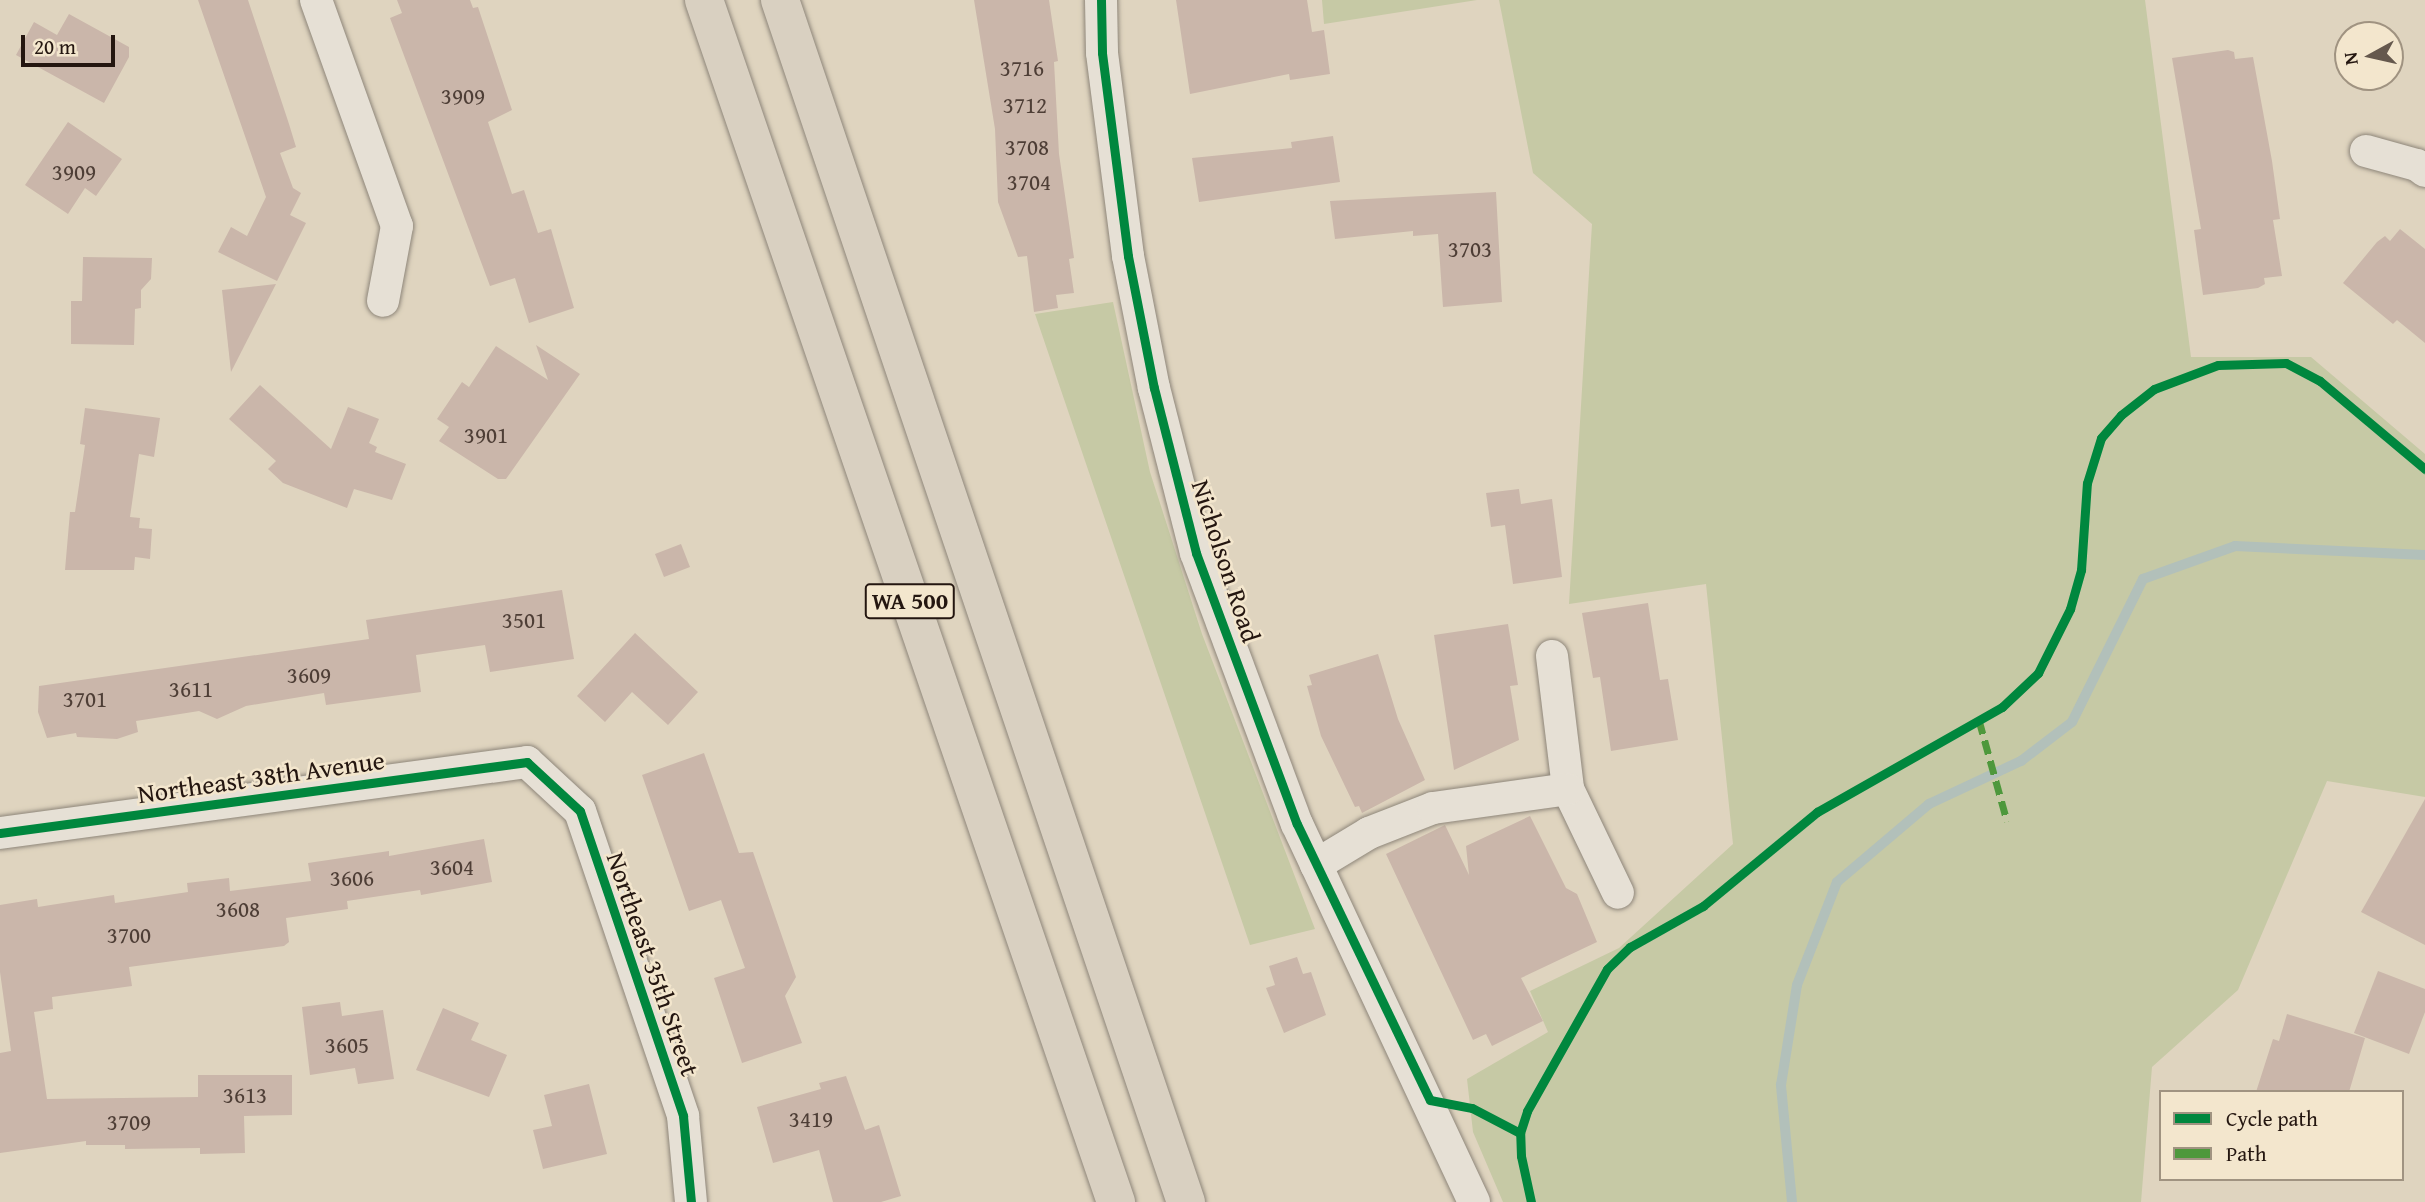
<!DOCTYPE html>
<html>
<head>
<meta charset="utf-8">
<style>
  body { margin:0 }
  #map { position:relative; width:2425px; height:1202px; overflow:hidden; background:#dfd4bf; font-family:"Gentium Book Plus",serif }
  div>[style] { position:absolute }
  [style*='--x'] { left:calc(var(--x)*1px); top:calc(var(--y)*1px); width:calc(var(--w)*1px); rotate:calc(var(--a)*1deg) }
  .green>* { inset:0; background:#c6c9a5 }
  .stream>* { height:10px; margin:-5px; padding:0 5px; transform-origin:5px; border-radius:5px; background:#b2c0ba }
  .building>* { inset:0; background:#cab6aa }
  .roads { filter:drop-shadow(0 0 2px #8e867a) drop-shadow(0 0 2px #8e867a) }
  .minor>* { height:32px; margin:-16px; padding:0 16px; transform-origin:16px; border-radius:16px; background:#e6e0d5 }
  .motorway>* { height:38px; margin:-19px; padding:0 19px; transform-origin:19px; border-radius:19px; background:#d9d0c1 }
  .quiet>* { height:7px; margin-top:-3.5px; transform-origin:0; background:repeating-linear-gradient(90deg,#4e983c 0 14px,transparent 0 21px) }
  .cycleway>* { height:9px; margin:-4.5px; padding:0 4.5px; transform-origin:4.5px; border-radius:4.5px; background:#00873e }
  span { translate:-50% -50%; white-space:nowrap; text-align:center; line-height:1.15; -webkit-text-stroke:5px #f3e6cd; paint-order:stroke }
  .number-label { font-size:23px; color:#4e3e36 }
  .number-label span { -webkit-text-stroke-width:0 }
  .shield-label span { padding:2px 5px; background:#f3e6cd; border:2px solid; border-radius:5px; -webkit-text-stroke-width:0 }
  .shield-label { font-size:24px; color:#241610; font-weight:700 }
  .street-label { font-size:26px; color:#241610 }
  .legend { position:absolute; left:2159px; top:1090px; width:245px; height:91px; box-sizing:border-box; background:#f3e6cd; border:2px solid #a09381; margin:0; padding:9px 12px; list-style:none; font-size:21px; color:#241610 }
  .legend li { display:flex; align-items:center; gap:14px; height:35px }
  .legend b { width:35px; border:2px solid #a09381 }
  .north { position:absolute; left:2334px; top:21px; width:70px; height:70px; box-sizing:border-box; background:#f3e6cd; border:2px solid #a09381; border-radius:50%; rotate:262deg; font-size:19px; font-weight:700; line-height:28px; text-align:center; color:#241610 }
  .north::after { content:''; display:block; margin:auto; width:24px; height:32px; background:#65584d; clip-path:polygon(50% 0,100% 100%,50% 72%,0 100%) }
  .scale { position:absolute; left:21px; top:35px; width:94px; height:32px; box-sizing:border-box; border:4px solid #241610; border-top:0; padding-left:9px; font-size:21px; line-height:24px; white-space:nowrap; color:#241610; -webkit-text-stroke:5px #f3e6cd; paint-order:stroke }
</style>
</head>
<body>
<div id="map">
  <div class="green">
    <div style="clip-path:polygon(1322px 0,1477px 0,1324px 24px)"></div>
    <div style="clip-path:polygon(1499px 0,2145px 0,2191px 357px,2311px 357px,2425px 454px,2425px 797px,2327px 781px,2238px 990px,2152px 1067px,2141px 1202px,1503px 1202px,1473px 1132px,1467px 1079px,1548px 1032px,1530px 991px,1619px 948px,1733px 844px,1706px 584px,1569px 604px,1592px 224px,1533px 173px)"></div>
    <div style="clip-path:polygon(1113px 302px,1150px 472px,1202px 634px,1315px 929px,1250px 945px,1035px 314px)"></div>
  </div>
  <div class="stream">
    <div style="--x:1792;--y:1202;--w:118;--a:-95.4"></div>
    <div style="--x:1781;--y:1085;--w:101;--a:-80.9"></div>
    <div style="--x:1797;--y:985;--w:110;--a:-68.8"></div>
    <div style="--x:1837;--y:882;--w:121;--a:-40.3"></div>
    <div style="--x:1929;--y:804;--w:102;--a:-25.1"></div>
    <div style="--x:2021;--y:761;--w:64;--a:-37.4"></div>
    <div style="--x:2072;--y:722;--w:160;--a:-63.6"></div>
    <div style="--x:2143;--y:579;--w:98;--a:-19.7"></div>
    <div style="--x:2235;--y:546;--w:190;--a:2.7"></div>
  </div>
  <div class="building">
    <div style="clip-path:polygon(198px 0,248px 0,289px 124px,296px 147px,280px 153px,293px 188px,301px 193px,290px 215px,306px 223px,277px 281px,218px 252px,231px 227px,247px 236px,266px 197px)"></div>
    <div style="clip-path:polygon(397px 0,470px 0,473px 8px,478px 7px,512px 110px,488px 122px,512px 194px,524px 190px,538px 233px,551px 229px,574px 308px,529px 323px,515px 278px,490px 286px,390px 18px,402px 13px)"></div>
    <div style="clip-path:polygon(974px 0,1049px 0,1058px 61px,1054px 62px,1059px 154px,1074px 258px,1069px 259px,1074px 293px,1056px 295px,1058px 308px,1034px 312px,1027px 256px,1018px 257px,998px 202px,995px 129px)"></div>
    <div style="clip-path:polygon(1176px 0,1307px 0,1312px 32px,1324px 30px,1330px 74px,1290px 80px,1289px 74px,1190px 94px)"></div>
    <div style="clip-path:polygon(69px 14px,129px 47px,129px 57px,104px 103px,16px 55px,34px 22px,57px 35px)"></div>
    <div style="clip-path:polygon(2228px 50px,2234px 52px,2235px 59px,2253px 57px,2272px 161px,2280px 219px,2273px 220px,2282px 276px,2264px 278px,2265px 284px,2258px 288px,2203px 295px,2194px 230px,2201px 229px,2172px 58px)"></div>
    <div style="clip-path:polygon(68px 122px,122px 159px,96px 196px,85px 188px,68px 214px,25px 185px)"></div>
    <div style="clip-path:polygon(1333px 136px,1340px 182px,1199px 202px,1192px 158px,1292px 148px,1291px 142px)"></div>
    <div style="clip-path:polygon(1496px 192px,1502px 302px,1443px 307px,1438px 234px,1413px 236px,1413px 231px,1335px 239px,1330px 201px)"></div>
    <div style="clip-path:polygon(2400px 229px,2425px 249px,2425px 343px,2397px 320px,2393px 324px,2343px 283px,2377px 242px,2385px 236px,2390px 241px)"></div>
    <div style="clip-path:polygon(83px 257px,152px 258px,151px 279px,141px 290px,141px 308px,135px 309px,134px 345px,71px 344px,71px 301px,82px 301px)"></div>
    <div style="clip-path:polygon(276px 284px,231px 372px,222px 290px)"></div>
    <div style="clip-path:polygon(536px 345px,580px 374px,506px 479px,498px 479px,439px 441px,449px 427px,437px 419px,462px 382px,469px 387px,496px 346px,548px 380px)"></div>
    <div style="clip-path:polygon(260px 385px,331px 449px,348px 407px,379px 419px,369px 443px,377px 447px,375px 452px,406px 464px,392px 500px,354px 489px,347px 508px,283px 483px,268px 469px,276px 461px,229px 419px)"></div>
    <div style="clip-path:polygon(85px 408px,160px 418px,154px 457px,139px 454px,130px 517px,140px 518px,139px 528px,152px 529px,150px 559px,135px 557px,134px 570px,65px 570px,70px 512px,75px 512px,85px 445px,80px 444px)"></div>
    <div style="clip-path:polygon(1519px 489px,1521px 504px,1552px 499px,1562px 577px,1513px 584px,1505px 525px,1491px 527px,1486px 493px)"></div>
    <div style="clip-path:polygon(681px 544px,690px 567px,664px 577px,655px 554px)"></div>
    <div style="clip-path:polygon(562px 590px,574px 659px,490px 672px,485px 645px,416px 655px,421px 692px,326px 705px,324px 693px,246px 706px,217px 719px,199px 711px,136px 721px,138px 732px,117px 739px,77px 737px,76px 733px,47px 738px,38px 712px,39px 686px,369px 639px,366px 620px)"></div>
    <div style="clip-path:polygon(1648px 603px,1660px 680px,1668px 679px,1678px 740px,1611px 751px,1600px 677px,1593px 678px,1582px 613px)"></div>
    <div style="clip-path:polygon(1508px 624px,1518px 685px,1510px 686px,1519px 740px,1454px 770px,1434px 635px)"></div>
    <div style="clip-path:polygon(635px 633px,698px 692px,668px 725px,632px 692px,605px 722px,577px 696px)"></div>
    <div style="clip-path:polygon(1378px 654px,1398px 719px,1425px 780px,1362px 813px,1359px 806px,1355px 807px,1321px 736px,1307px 686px,1312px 685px,1309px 675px)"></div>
    <div style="clip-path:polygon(704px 753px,739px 853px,753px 852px,796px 977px,785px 996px,802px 1043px,742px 1063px,714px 978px,745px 968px,721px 900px,689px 911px,642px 775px)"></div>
    <div style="clip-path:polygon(2425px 799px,2425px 945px,2361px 912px)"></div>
    <div style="clip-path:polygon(1530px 816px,1566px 888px,1577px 894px,1597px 942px,1521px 978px,1543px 1021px,1492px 1046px,1486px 1034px,1473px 1040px,1386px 854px,1445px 825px,1469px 875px,1466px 846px)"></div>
    <div style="clip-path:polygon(484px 839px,492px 882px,421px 895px,420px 890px,347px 901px,348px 909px,286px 918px,289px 942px,284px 946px,129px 967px,132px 986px,52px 997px,53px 1009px,34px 1012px,47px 1099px,198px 1097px,198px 1075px,292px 1075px,292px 1115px,244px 1116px,245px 1153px,200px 1154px,200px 1148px,125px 1149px,125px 1145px,86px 1145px,86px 1141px,0 1153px,0 1053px,11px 1051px,0 972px,0 905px,37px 899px,38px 907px,114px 895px,115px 903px,188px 892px,187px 883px,229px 878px,230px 891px,311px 881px,308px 863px,389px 851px,389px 856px)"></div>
    <div style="clip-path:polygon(1297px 957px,1303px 974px,1311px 972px,1326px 1015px,1284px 1033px,1266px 988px,1275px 985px,1269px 966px)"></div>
    <div style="clip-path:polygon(2378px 971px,2425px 989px,2425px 1012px,2409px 1054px,2354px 1033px)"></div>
    <div style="clip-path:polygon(340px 1002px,342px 1016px,383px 1010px,394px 1079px,358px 1084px,355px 1068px,310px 1075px,302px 1007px)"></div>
    <div style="clip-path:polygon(443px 1008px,479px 1023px,471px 1040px,507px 1055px,489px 1097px,416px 1070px)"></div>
    <div style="clip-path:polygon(2287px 1014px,2365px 1038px,2349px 1092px,2256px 1092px,2273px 1039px,2279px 1041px)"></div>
    <div style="clip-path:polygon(846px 1076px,865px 1130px,879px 1125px,901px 1196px,881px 1202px,833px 1202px,819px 1150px,773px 1163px,757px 1107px,821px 1089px,819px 1083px)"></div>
    <div style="clip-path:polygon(589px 1084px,607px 1154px,543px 1169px,533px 1130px,552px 1126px,544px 1095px)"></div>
  </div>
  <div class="roads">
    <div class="minor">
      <div style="--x:316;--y:0;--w:240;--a:70.3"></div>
      <div style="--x:397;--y:226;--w:76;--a:100.6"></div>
      <div style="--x:1101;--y:0;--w:53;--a:88.9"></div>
      <div style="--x:1102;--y:53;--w:205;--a:82.7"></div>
      <div style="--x:1128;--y:256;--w:135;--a:78.9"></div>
      <div style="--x:1154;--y:388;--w:170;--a:75.7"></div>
      <div style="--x:1196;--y:553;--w:289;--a:69.6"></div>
      <div style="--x:1297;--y:824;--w:417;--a:64.9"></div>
      <div style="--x:2366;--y:151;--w:53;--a:15.4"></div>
      <div style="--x:2417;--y:165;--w:10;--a:37"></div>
      <div style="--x:1552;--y:656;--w:134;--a:83.1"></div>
      <div style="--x:1568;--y:789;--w:115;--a:64.3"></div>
      <div style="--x:0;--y:833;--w:532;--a:-7.67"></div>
      <div style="--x:527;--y:762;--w:72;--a:42.8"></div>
      <div style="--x:580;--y:811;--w:322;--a:71.3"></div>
      <div style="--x:683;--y:1116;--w:86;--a:84.7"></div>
      <div style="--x:1316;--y:865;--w:62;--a:-31.1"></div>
      <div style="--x:1369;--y:833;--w:69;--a:-21.3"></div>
      <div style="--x:1433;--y:808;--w:136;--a:-8"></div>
    </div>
    <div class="motorway">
      <div style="--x:704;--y:0;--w:1271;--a:71.08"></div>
      <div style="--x:780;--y:0;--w:1269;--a:71.34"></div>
    </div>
  </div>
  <div class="quiet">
    <div style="--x:1979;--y:720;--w:105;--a:74.5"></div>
  </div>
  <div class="cycleway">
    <div style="--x:1101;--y:0;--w:53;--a:88.9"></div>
    <div style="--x:1102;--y:53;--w:205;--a:82.7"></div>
    <div style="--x:1128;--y:256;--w:135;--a:78.9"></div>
    <div style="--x:1154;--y:388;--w:170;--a:75.7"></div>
    <div style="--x:1196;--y:553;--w:289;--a:69.6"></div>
    <div style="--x:1297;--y:824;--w:306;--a:64.3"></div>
    <div style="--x:1430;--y:1100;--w:43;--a:10.8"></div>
    <div style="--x:1472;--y:1108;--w:54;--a:27.5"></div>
    <div style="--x:0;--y:833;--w:532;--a:-7.67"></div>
    <div style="--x:527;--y:762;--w:72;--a:42.8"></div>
    <div style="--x:580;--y:811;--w:322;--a:71.3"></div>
    <div style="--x:683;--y:1116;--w:86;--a:84.7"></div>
    <div style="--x:1531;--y:1202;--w:47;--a:-102.3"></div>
    <div style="--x:1521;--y:1156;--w:23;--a:-92"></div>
    <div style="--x:1520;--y:1133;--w:23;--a:-72"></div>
    <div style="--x:1527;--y:1111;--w:163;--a:-60.6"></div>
    <div style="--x:1607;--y:969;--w:32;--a:-44"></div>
    <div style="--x:1630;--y:947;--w:84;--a:-29.3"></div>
    <div style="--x:1703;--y:906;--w:148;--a:-39.5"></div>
    <div style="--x:1817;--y:812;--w:213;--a:-29.6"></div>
    <div style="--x:2002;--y:707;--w:50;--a:-43.4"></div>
    <div style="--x:2038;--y:673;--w:72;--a:-63.4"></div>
    <div style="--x:2070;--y:609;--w:41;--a:-74.2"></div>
    <div style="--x:2081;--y:570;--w:87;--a:-86.1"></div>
    <div style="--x:2087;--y:483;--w:47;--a:-72.7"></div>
    <div style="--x:2101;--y:438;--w:30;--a:-49"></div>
    <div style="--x:2121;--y:415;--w:42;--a:-38.2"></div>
    <div style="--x:2154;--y:389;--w:68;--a:-20.6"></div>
    <div style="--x:2218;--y:365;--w:68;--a:-1.7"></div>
    <div style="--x:2286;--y:363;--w:38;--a:28"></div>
    <div style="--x:2320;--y:381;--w:137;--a:40"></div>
  </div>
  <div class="number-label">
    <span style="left:1022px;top:68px">3716</span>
    <span style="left:463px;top:96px">3909</span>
    <span style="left:1025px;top:105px">3712</span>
    <span style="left:1027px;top:147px">3708</span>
    <span style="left:74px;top:172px">3909</span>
    <span style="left:1029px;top:182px">3704</span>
    <span style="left:1470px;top:249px">3703</span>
    <span style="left:486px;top:435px">3901</span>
    <span style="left:524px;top:620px">3501</span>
    <span style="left:309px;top:675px">3609</span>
    <span style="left:191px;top:689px">3611</span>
    <span style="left:85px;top:699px">3701</span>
    <span style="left:452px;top:867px">3604</span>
    <span style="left:352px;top:878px">3606</span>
    <span style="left:238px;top:909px">3608</span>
    <span style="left:129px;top:935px">3700</span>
    <span style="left:347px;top:1045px">3605</span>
    <span style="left:245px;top:1095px">3613</span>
    <span style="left:811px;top:1119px">3419</span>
    <span style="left:129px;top:1122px">3709</span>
  </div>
  <div class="shield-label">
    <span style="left:910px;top:601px">WA 500</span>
  </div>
  <div class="street-label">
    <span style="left:1226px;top:561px;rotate:72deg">Nicholson Road</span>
    <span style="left:261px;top:777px;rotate:-8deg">Northeast 38th Avenue</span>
    <span style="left:653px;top:964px;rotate:71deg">Northeast 35th Street</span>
  </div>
  <ul class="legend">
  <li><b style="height:9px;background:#00873e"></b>Cycle path</li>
  <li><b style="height:9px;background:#4e983c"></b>Path</li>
  </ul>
  <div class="north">N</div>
  <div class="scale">20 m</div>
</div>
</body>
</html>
